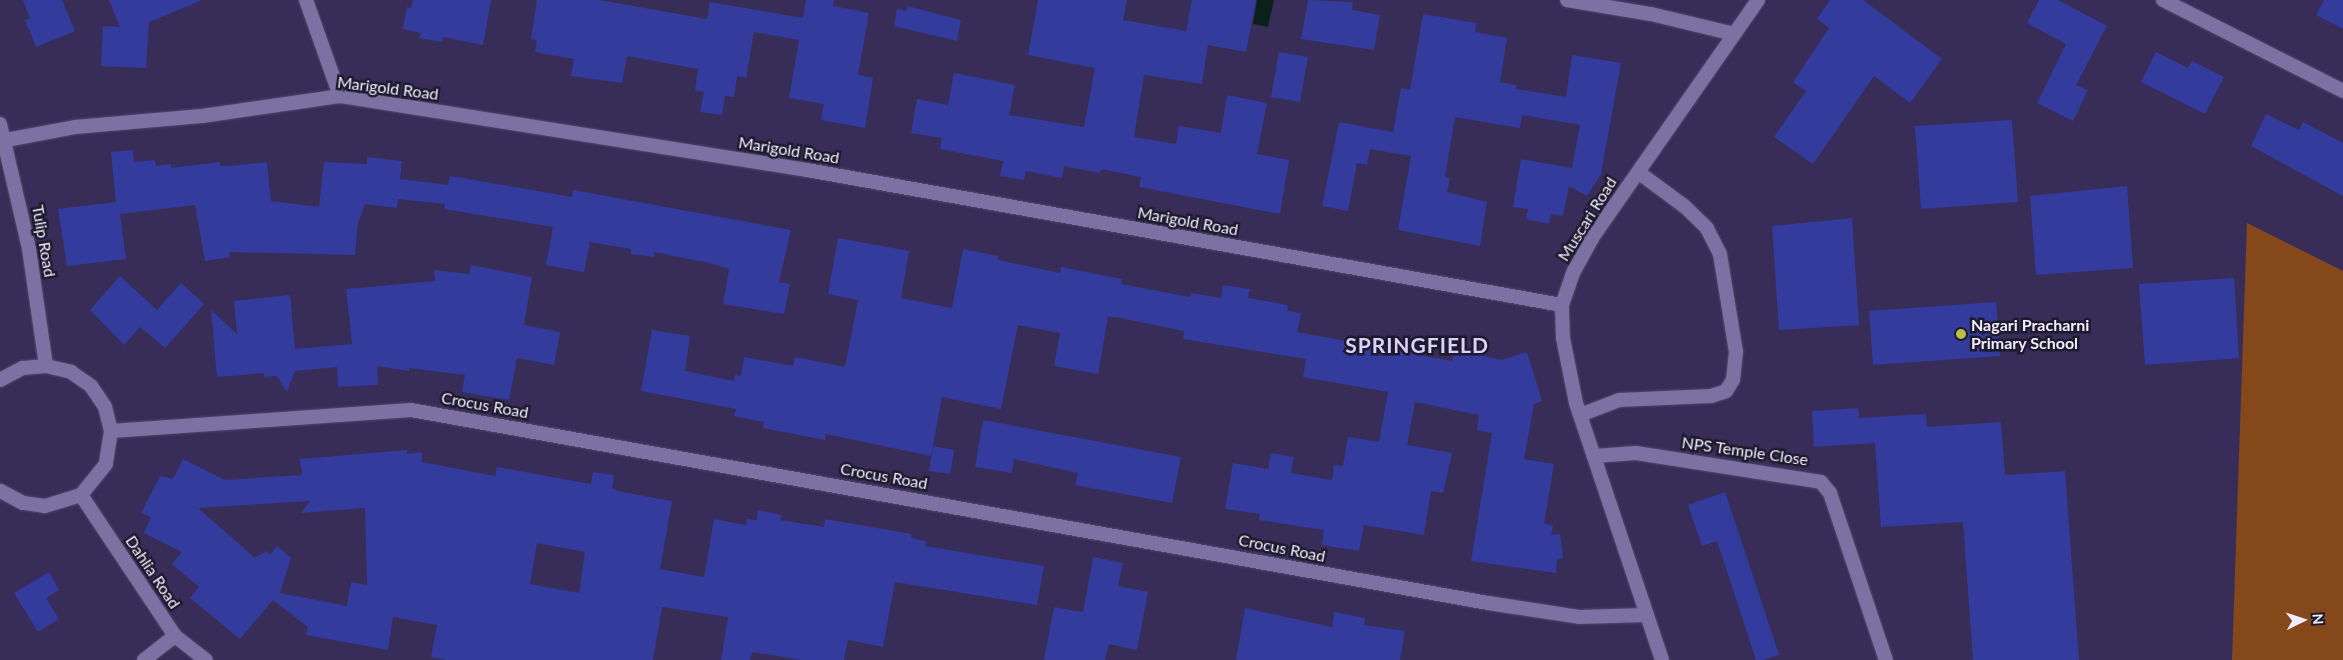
<!DOCTYPE html>
<html>
<head>
<meta charset="utf-8">
<style>
  body { margin:0 }
  #map { position:relative; width:2343px; height:660px; overflow:hidden; background:#382d58; font-family:Lato,sans-serif }
  div>[style] { position:absolute }
  [style*='--x'] { left:calc(var(--x)*1px); top:calc(var(--y)*1px); width:calc(var(--w)*1px); rotate:calc(var(--a)*1deg) }
  .green>* { inset:0; background:#84481b }
  .water>* { inset:0; background:#0a201a }
  .building>* { inset:0; background:#333b9c }
  .roads { filter:drop-shadow(0 0 1px #52486b) drop-shadow(0 0 1px #52486b) }
  .service>* { height:14px; margin:-7px; padding:0 7px; transform-origin:7px; border-radius:7px; background:#7b71a2 }
  .minor>* { height:14px; margin:-7px; padding:0 7px; transform-origin:7px; border-radius:7px; background:#7b71a2 }
  .dots>* { width:14px; height:14px; translate:-50% -50%; box-sizing:border-box; border:2px solid #1e1a2d; border-radius:50% }
  span { translate:-50% -50%; white-space:nowrap; text-align:center; line-height:1.15; -webkit-text-stroke:5px #1e1a2d; paint-order:stroke }
  .street-label { font-size:16px; color:#f0edfe }
  .poi-label { font-size:16px; color:#f0edfe; font-weight:700 }
  .left { translate:0 -50%; text-align:left }
  .district-label { font-size:21px; color:#d9d1fc; font-weight:700; letter-spacing:1px }
  .north { position:absolute; left:2278px; top:595px; width:50px; height:50px; -webkit-text-stroke:4px #1e1a2d; paint-order:stroke; rotate:86deg; font-size:14px; font-weight:700; line-height:20px; text-align:center; color:#f0edfe }
  .north::after { content:''; display:block; margin:auto; width:18px; height:22px; background:#f0edfe; clip-path:polygon(50% 0,100% 100%,50% 72%,0 100%) }
</style>
</head>
<body>
<div id="map">
  <div class="green">
    <div style="clip-path:polygon(2247px 223px,2343px 271px,2343px 660px,2232px 660px)"></div>
  </div>
  <div class="water">
    <div style="clip-path:polygon(1257px 0,1274px 0,1268px 27px,1253px 24px)"></div>
  </div>
  <div class="building">
    <div style="clip-path:polygon(23px 0,62px 0,75px 31px,36px 47px,25px 20px,30px 18px)"></div>
    <div style="clip-path:polygon(109px 0,200px 0,200px 1px,149px 22px,146px 68px,101px 66px,103px 26px,120px 27px)"></div>
    <div style="clip-path:polygon(413px 0,491px 0,483px 45px,443px 37px,442px 42px,419px 38px,421px 33px,403px 29px,407px 7px,411px 8px)"></div>
    <div style="clip-path:polygon(537px 0,599px 0,707px 19px,710px 2px,803px 18px,806px 0,834px 0,833px 6px,869px 13px,858px 75px,873px 78px,865px 128px,821px 120px,824px 104px,789px 98px,799px 40px,754px 32px,746px 78px,737px 76px,734px 97px,725px 96px,722px 115px,700px 112px,704px 92px,695px 90px,698px 69px,627px 56px,622px 83px,571px 76px,574px 59px,535px 52px,537px 40px,531px 39px)"></div>
    <div style="clip-path:polygon(1038px 0,1127px 0,1123px 20px,1186px 31px,1192px 0,1256px 0,1246px 52px,1208px 45px,1202px 84px,1144px 75px,1134px 137px,1176px 144px,1179px 126px,1221px 133px,1227px 95px,1267px 103px,1257px 154px,1289px 160px,1280px 214px,1139px 187px,1141px 177px,1101px 169px,1100px 173px,1064px 166px,1062px 178px,1026px 171px,1024px 180px,1000px 176px,1003px 161px,940px 149px,942px 138px,911px 133px,917px 99px,948px 105px,954px 73px,1015px 85px,1009px 115px,1084px 127px,1095px 68px,1028px 55px)"></div>
    <div style="clip-path:polygon(1308px 0,1353px 2px,1352px 10px,1380px 15px,1374px 50px,1301px 39px)"></div>
    <div style="clip-path:polygon(1830px 0,1863px 0,1942px 59px,1910px 103px,1874px 76px,1813px 164px,1774px 137px,1806px 91px,1793px 82px,1829px 28px,1817px 19px)"></div>
    <div style="clip-path:polygon(2039px 0,2058px 0,2107px 26px,2076px 85px,2088px 90px,2073px 121px,2037px 103px,2066px 44px,2027px 23px)"></div>
    <div style="clip-path:polygon(2324px 0,2343px 0,2343px 29px,2316px 15px)"></div>
    <div style="clip-path:polygon(907px 6px,961px 20px,957px 41px,894px 26px,897px 9px,906px 11px)"></div>
    <div style="clip-path:polygon(1423px 14px,1476px 23px,1475px 32px,1507px 38px,1500px 82px,1516px 85px,1516px 89px,1566px 97px,1572px 55px,1621px 63px,1601px 174px,1587px 196px,1569px 186px,1563px 216px,1551px 214px,1549px 224px,1526px 219px,1528px 209px,1513px 207px,1521px 159px,1572px 168px,1580px 125px,1522px 115px,1520px 128px,1455px 117px,1445px 177px,1450px 178px,1447px 192px,1487px 202px,1480px 246px,1398px 230px,1411px 156px,1370px 149px,1367px 165px,1357px 163px,1348px 211px,1322px 206px,1339px 122px,1393px 132px,1401px 88px,1410px 90px)"></div>
    <div style="clip-path:polygon(1279px 52px,1308px 57px,1300px 102px,1271px 97px)"></div>
    <div style="clip-path:polygon(2156px 52px,2188px 68px,2192px 61px,2224px 77px,2205px 114px,2141px 82px)"></div>
    <div style="clip-path:polygon(2266px 114px,2299px 130px,2303px 122px,2343px 143px,2343px 196px,2251px 146px)"></div>
    <div style="clip-path:polygon(2012px 120px,2018px 202px,1921px 209px,1915px 126px)"></div>
    <div style="clip-path:polygon(133px 150px,134px 162px,155px 160px,156px 166px,171px 164px,171px 168px,220px 162px,220px 166px,230px 166px,267px 162px,271px 201px,319px 207px,324px 162px,367px 164px,367px 157px,402px 161px,400px 179px,448px 185px,450px 176px,572px 197px,573px 190px,791px 230px,779px 282px,790px 284px,784px 314px,723px 304px,729px 269px,714px 264px,654px 252px,654px 257px,631px 254px,631px 249px,590px 242px,584px 272px,546px 265px,553px 227px,444px 209px,445px 204px,398px 199px,397px 208px,365px 204px,358px 223px,355px 255px,229px 252px,230px 257px,205px 261px,195px 205px,120px 214px,126px 259px,67px 266px,58px 209px,116px 202px,111px 152px)"></div>
    <div style="clip-path:polygon(2127px 186px,2133px 268px,2036px 275px,2030px 196px)"></div>
    <div style="clip-path:polygon(1852px 218px,1859px 325px,1779px 330px,1772px 226px)"></div>
    <div style="clip-path:polygon(838px 238px,909px 251px,901px 298px,952px 308px,963px 249px,998px 256px,998px 260px,1060px 273px,1061px 267px,1122px 279px,1121px 284px,1190px 297px,1191px 293px,1221px 298px,1223px 285px,1250px 289px,1248px 298px,1288px 305px,1287px 311px,1301px 313px,1297px 332px,1452px 361px,1455px 350px,1502px 360px,1527px 352px,1542px 401px,1534px 404px,1524px 459px,1554px 464px,1544px 524px,1553px 525px,1551px 535px,1560px 534px,1563px 558px,1557px 560px,1556px 573px,1471px 561px,1492px 433px,1477px 430px,1479px 415px,1415px 402px,1407px 445px,1452px 453px,1443px 493px,1431px 491px,1424px 535px,1364px 525px,1359px 551px,1322px 545px,1324px 530px,1259px 520px,1260px 514px,1225px 509px,1233px 463px,1268px 469px,1271px 453px,1294px 457px,1291px 473px,1332px 480px,1334px 465px,1343px 466px,1348px 437px,1379px 442px,1388px 392px,1303px 377px,1306px 359px,1183px 339px,1184px 331px,1115px 317px,1108px 317px,1098px 374px,1054px 366px,1060px 333px,1018px 325px,1001px 409px,942px 397px,931px 456px,826px 434px,825px 440px,763px 428px,764px 422px,734px 416px,736px 409px,641px 391px,652px 330px,690px 336px,685px 371px,734px 381px,735px 375px,741px 376px,744px 357px,793px 366px,795px 357px,845px 367px,858px 300px,828px 294px)"></div>
    <div style="clip-path:polygon(471px 265px,532px 277px,524px 325px,560px 332px,554px 365px,517px 358px,509px 400px,462px 392px,465px 375px,409px 368px,409px 371px,377px 366px,378px 385px,338px 387px,337px 367px,295px 371px,287px 392px,277px 376px,264px 377px,264px 373px,217px 377px,211px 310px,237px 334px,234px 301px,290px 295px,295px 349px,352px 344px,346px 289px,435px 281px,434px 270px,469px 274px)"></div>
    <div style="clip-path:polygon(120px 276px,157px 310px,181px 283px,204px 304px,165px 348px,140px 327px,124px 345px,90px 310px)"></div>
    <div style="clip-path:polygon(2234px 278px,2239px 358px,2145px 365px,2139px 284px)"></div>
    <div style="clip-path:polygon(1996px 302px,2000px 356px,1873px 365px,1869px 311px)"></div>
    <div style="clip-path:polygon(1858px 408px,1859px 418px,1926px 414px,1927px 427px,2001px 422px,2005px 475px,2065px 471px,2079px 660px,1973px 660px,1963px 522px,1881px 527px,1875px 443px,1814px 447px,1812px 411px)"></div>
    <div style="clip-path:polygon(983px 420px,1181px 457px,1172px 503px,1075px 485px,1078px 473px,1014px 459px,1012px 473px,975px 467px)"></div>
    <div style="clip-path:polygon(933px 446px,954px 450px,950px 474px,929px 471px)"></div>
    <div style="clip-path:polygon(evenodd,407px 450px,407px 454px,422px 452px,422px 462px,495px 476px,497px 467px,591px 484px,593px 472px,614px 475px,612px 488px,622px 492px,672px 501px,660px 569px,704px 577px,714px 519px,746px 525px,747px 519px,757px 520px,758px 510px,781px 515px,780px 520px,824px 527px,825px 519px,911px 534px,911px 538px,926px 541px,925px 546px,1044px 566px,1037px 605px,895px 582px,883px 647px,848px 640px,844px 660px,802px 660px,752px 652px,750px 660px,721px 660px,728px 617px,662px 607px,653px 660px,447px 660px,431px 657px,437px 625px,393px 617px,388px 650px,306px 635px,308px 627px,273px 600px,240px 639px,190px 598px,199px 587px,172px 564px,182px 552px,144px 533px,151px 517px,141px 513px,160px 476px,173px 479px,183px 459px,225px 480px,302px 475px,300px 459px,407px 450px,310px 501px,301px 513px,365px 508px,367px 585px,351px 582px,347px 606px,280px 593px,291px 558px,277px 546px,270px 555px,266px 551px,255px 558px,198px 508px,310px 501px,407px 450px,537px 543px,585px 552px,579px 593px,530px 584px,537px 543px)"></div>
    <div style="clip-path:polygon(1725px 492px,1779px 655px,1763px 660px,1756px 660px,1717px 541px,1702px 546px,1688px 505px)"></div>
    <div style="clip-path:polygon(1093px 557px,1123px 563px,1118px 586px,1148px 592px,1137px 650px,1109px 644px,1105px 660px,1044px 660px,1054px 607px,1083px 612px)"></div>
    <div style="clip-path:polygon(49px 572px,59px 590px,46px 598px,59px 619px,38px 632px,14px 593px)"></div>
    <div style="clip-path:polygon(1245px 608px,1332px 627px,1334px 612px,1365px 618px,1364px 625px,1405px 631px,1400px 660px,1236px 660px)"></div>
  </div>
  <div class="roads">
    <div class="service">
      <div style="--x:1580;--y:415;--w:42;--a:-21"></div>
      <div style="--x:1619;--y:400;--w:92;--a:-2.5"></div>
      <div style="--x:1711;--y:396;--w:16;--a:-18"></div>
      <div style="--x:1726;--y:391;--w:13;--a:-58"></div>
      <div style="--x:1733;--y:380;--w:28;--a:-84"></div>
      <div style="--x:1736;--y:352;--w:99;--a:-99.3"></div>
      <div style="--x:1720;--y:254;--w:29;--a:-117"></div>
      <div style="--x:1707;--y:228;--w:32;--a:-136"></div>
      <div style="--x:1684;--y:206;--w:57;--a:-143.5"></div>
    </div>
    <div class="minor">
      <div style="--x:306;--y:0;--w:102;--a:70.5"></div>
      <div style="--x:1567;--y:0;--w:85;--a:9.5"></div>
      <div style="--x:1651;--y:14;--w:85;--a:13.5"></div>
      <div style="--x:2163;--y:0;--w:202;--a:26.8"></div>
      <div style="--x:0;--y:124;--w:128;--a:76.9"></div>
      <div style="--x:29;--y:249;--w:118;--a:81.7"></div>
      <div style="--x:6;--y:140;--w:70;--a:-10.7"></div>
      <div style="--x:75;--y:127;--w:127;--a:-5"></div>
      <div style="--x:202;--y:116;--w:139;--a:-8.2"></div>
      <div style="--x:340;--y:96;--w:473;--a:9"></div>
      <div style="--x:807;--y:170;--w:767;--a:10.14"></div>
      <div style="--x:0;--y:380;--w:26;--a:-28"></div>
      <div style="--x:23;--y:368;--w:23;--a:-5"></div>
      <div style="--x:46;--y:366;--w:26;--a:13"></div>
      <div style="--x:71;--y:372;--w:24;--a:35"></div>
      <div style="--x:91;--y:386;--w:25;--a:56"></div>
      <div style="--x:105;--y:407;--w:25;--a:76"></div>
      <div style="--x:111;--y:431;--w:33;--a:99"></div>
      <div style="--x:106;--y:464;--w:40;--a:129"></div>
      <div style="--x:81;--y:495;--w:38;--a:163"></div>
      <div style="--x:45;--y:506;--w:22;--a:-172"></div>
      <div style="--x:23;--y:503;--w:26;--a:-152"></div>
      <div style="--x:111;--y:431;--w:301;--a:-4"></div>
      <div style="--x:411;--y:410;--w:1094;--a:10.16"></div>
      <div style="--x:1488;--y:603;--w:92;--a:8.7"></div>
      <div style="--x:1579;--y:617;--w:68;--a:-1.7"></div>
      <div style="--x:1594;--y:456;--w:42;--a:-4.1"></div>
      <div style="--x:1636;--y:453;--w:187;--a:8.9"></div>
      <div style="--x:1821;--y:482;--w:14;--a:51"></div>
      <div style="--x:1830;--y:493;--w:176;--a:71.5"></div>
      <div style="--x:81;--y:495;--w:169;--a:56.3"></div>
      <div style="--x:175;--y:636;--w:39;--a:38"></div>
      <div style="--x:144;--y:660;--w:39;--a:-38"></div>
      <div style="--x:1662;--y:660;--w:271;--a:-108.5"></div>
      <div style="--x:1576;--y:403;--w:66;--a:-101.3"></div>
      <div style="--x:1563;--y:338;--w:33;--a:-92"></div>
      <div style="--x:1562;--y:305;--w:36;--a:-71"></div>
      <div style="--x:1574;--y:271;--w:38;--a:-61"></div>
      <div style="--x:1592;--y:238;--w:290;--a:-55.1"></div>
    </div>
  </div>
  <div class="dots">
    <div style="left:1961px;top:334px;background:#b7c148"></div>
  </div>
  <div class="street-label">
    <span style="left:388px;top:88px;rotate:7deg">Marigold Road</span>
    <span style="left:789px;top:150px;rotate:9deg">Marigold Road</span>
    <span style="left:1587px;top:219px;rotate:-58deg">Muscari Road</span>
    <span style="left:1188px;top:221px;rotate:10deg">Marigold Road</span>
    <span style="left:44px;top:241px;rotate:80deg">Tulip Road</span>
    <span style="left:485px;top:405px;rotate:10deg">Crocus Road</span>
    <span style="left:1745px;top:451px;rotate:8deg">NPS Temple Close</span>
    <span style="left:884px;top:476px;rotate:10deg">Crocus Road</span>
    <span style="left:1282px;top:548px;rotate:11deg">Crocus Road</span>
    <span style="left:153px;top:572px;rotate:56deg">Dahlia Road</span>
  </div>
  <div class="poi-label">
    <span class="left" style="left:1971px;top:334px">Nagari Pracharni<br>Primary School</span>
  </div>
  <div class="district-label">
    <span style="left:1417px;top:345px">SPRINGFIELD</span>
  </div>
  <div class="north">N</div>
</div>
</body>
</html>
